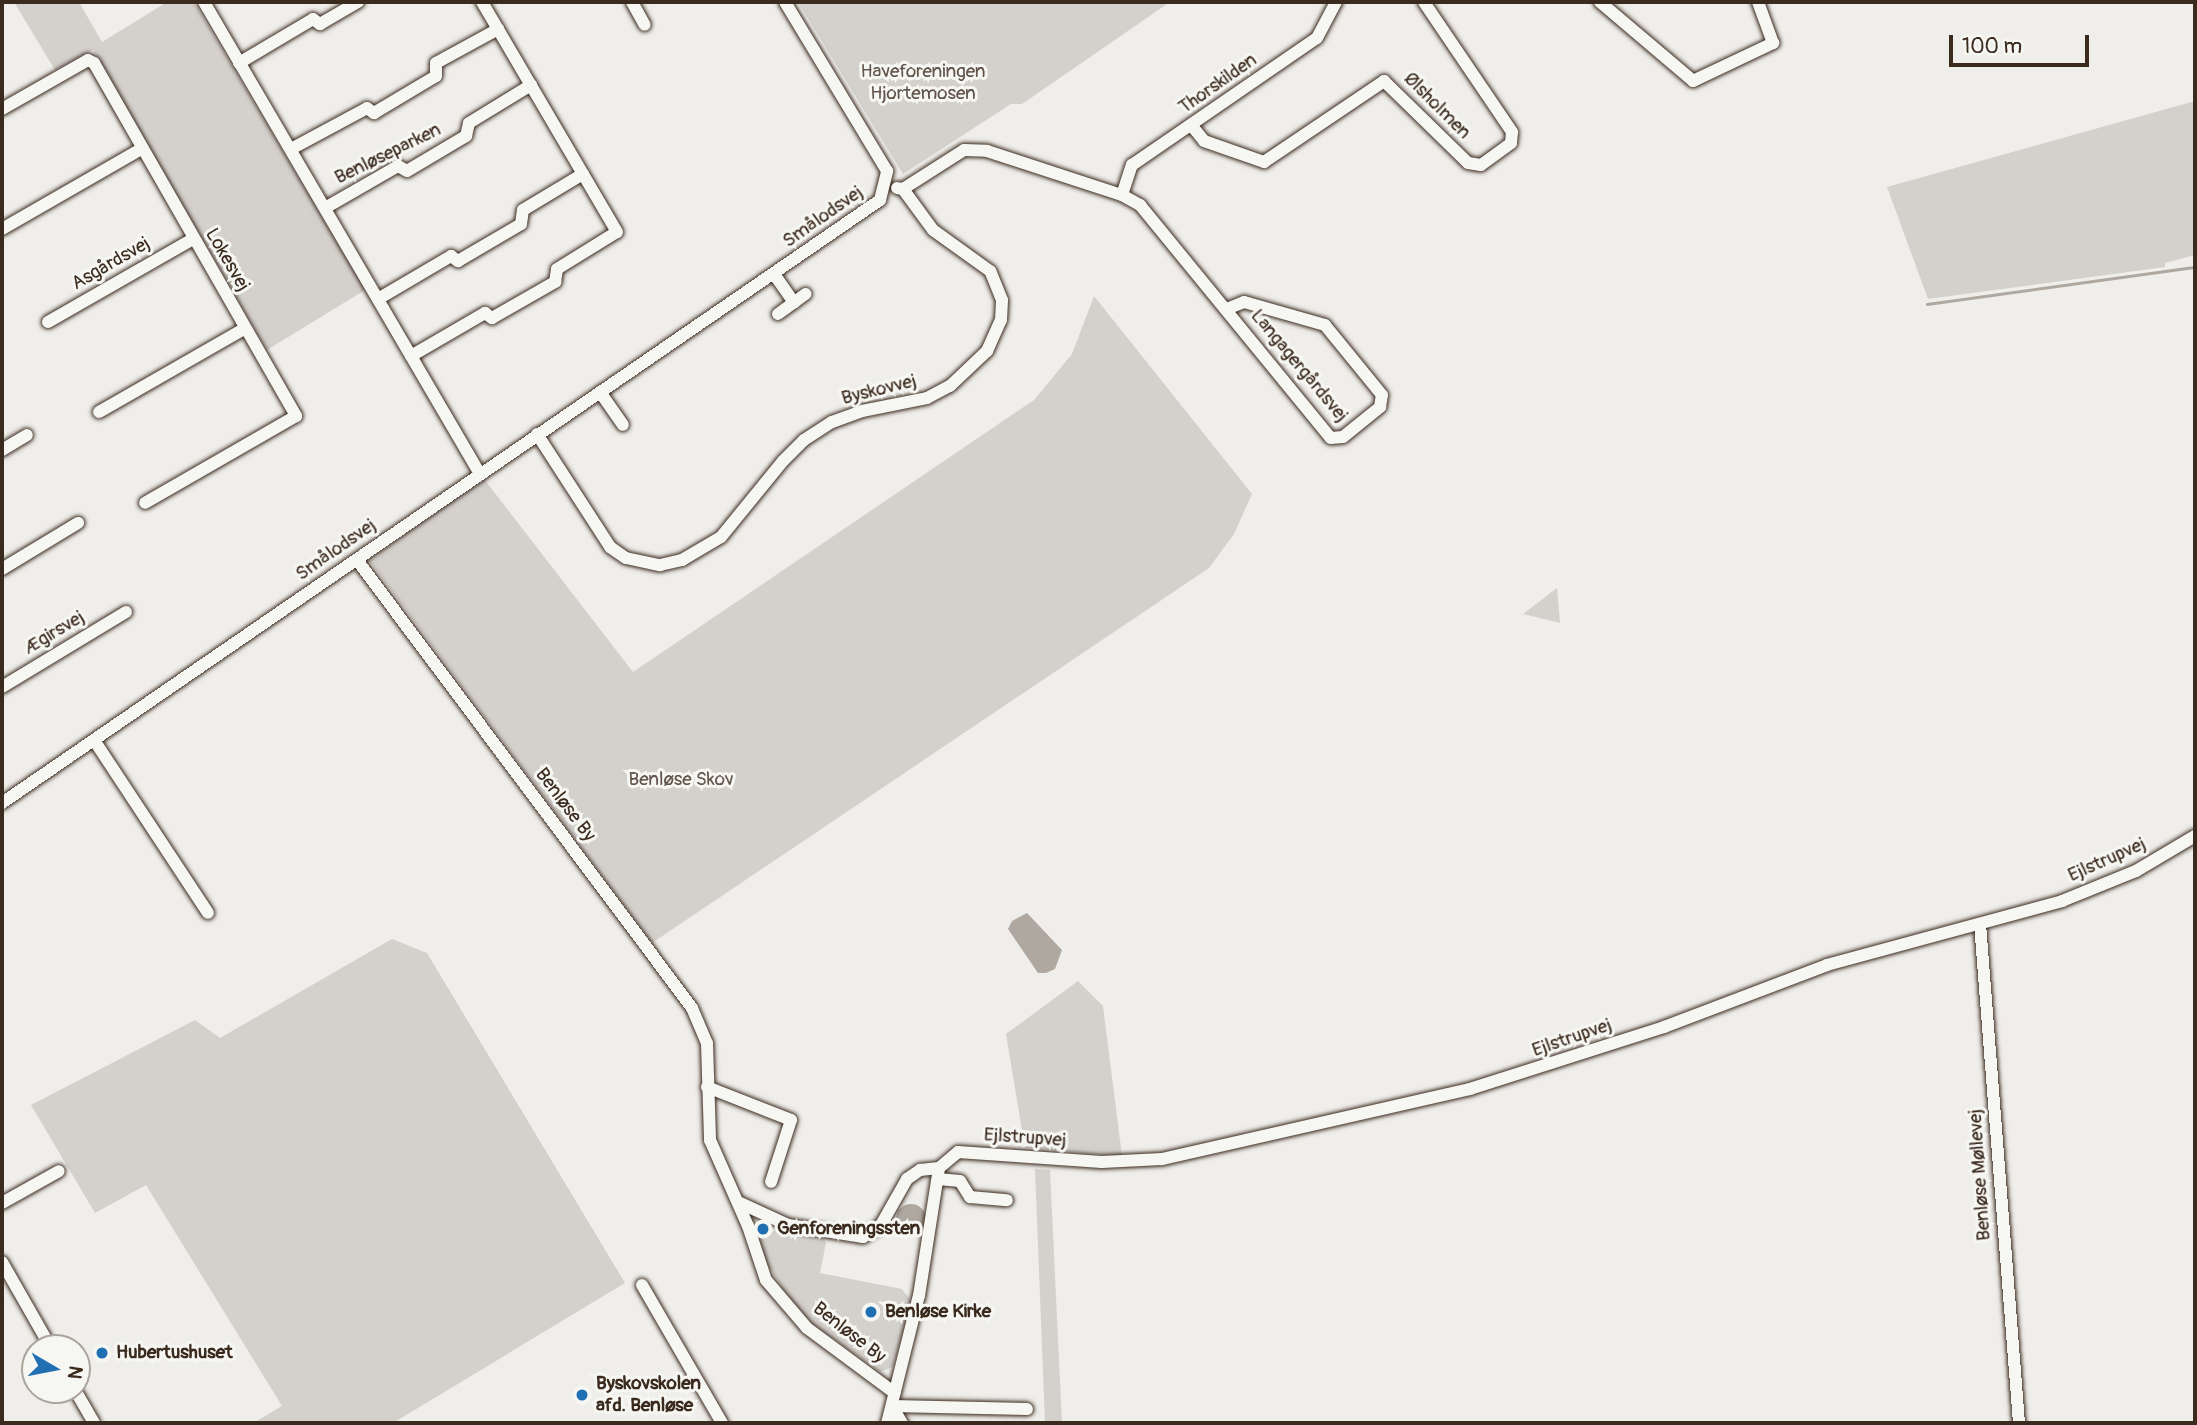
<!DOCTYPE html>
<html>
<head>
<meta charset="utf-8">
<style>
  body { margin:0 }
  #map { position:relative; width:2197px; height:1425px; overflow:hidden; background:#efeeea; font-family:Pangolin,sans-serif }
  div>[style] { position:absolute }
  [style*='--x'] { left:calc(var(--x)*1px); top:calc(var(--y)*1px); width:calc(var(--w)*1px); rotate:calc(var(--a)*1deg) }
  .green>* { inset:0; background:#d4d1cc }
  .water>* { inset:0; background:#afa8a1 }
  .round { border-radius:50% }
  .stream>* { height:2.5px; margin:-1.25px; padding:0 1.25px; transform-origin:1.25px; border-radius:1.25px; background:#afa8a1 }
  .roads { filter:drop-shadow(0 0 2px #3b2a1e) drop-shadow(0 0 2px #3b2a1e) }
  .minor>* { height:12px; margin:-6px; padding:0 6px; transform-origin:6px; border-radius:6px; background:#f6f6f2 }
  .dots>* { width:19px; height:19px; translate:-50% -50%; box-sizing:border-box; border:4px solid #f6f6f2; border-radius:50% }
  span { translate:-50% -50%; white-space:nowrap; text-align:center; line-height:1.15; -webkit-text-stroke:6px #f6f6f2; paint-order:stroke }
  .park-label { font-size:19px; color:#61544a }
  .street-label { font-size:19px; color:#3b2a1e }
  .poi-label { font-size:19px; color:#3b2a1e; font-weight:700 }
  .left { translate:0 -50%; text-align:left }
  .frame { position:absolute; inset:0; border:4px solid #3b2a1e; pointer-events:none }
  .north { position:absolute; left:21px; top:1334px; width:70px; height:70px; box-sizing:border-box; background:#f6f6f2; border:2px solid #aba49d; border-radius:50%; rotate:100deg; font-size:19px; font-weight:700; line-height:28px; text-align:center; color:#3b2a1e }
  .north::after { content:''; display:block; margin:auto; width:24px; height:32px; background:#1f6fb2; clip-path:polygon(50% 0,100% 100%,50% 72%,0 100%) }
  .scale { position:absolute; left:1949px; top:35px; width:140px; height:32px; box-sizing:border-box; border:4px solid #3b2a1e; border-top:0; padding-left:9px; font-size:21px; line-height:24px; white-space:nowrap; color:#3b2a1e; -webkit-text-stroke:5px #f6f6f2; paint-order:stroke }
</style>
</head>
<body>
<div id="map">
  <div class="green">
    <div style="clip-path:polygon(14px 2px,79px 2px,102px 42px,167px 2px,194px 2px,365px 290px,267px 350px,93px 50px,55px 70px)"></div>
    <div style="clip-path:polygon(798px 2px,1170px 2px,1022px 104px,1011px 104px,903px 174px)"></div>
    <div style="clip-path:polygon(2195px 101px,2195px 255px,2165px 263px,2165px 267px,1928px 299px,1887px 187px)"></div>
    <div style="clip-path:polygon(1094px 296px,1252px 494px,1234px 534px,1209px 568px,652px 943px,369px 560px,484px 479px,633px 672px,1034px 400px,1072px 354px)"></div>
    <div style="clip-path:polygon(1557px 588px,1560px 623px,1523px 614px)"></div>
    <div style="clip-path:polygon(392px 939px,427px 953px,625px 1283px,393px 1423px,253px 1423px,282px 1406px,146px 1185px,95px 1213px,31px 1105px,195px 1020px,220px 1038px)"></div>
    <div style="clip-path:polygon(1078px 981px,1103px 1006px,1122px 1156px,1025px 1148px,1006px 1034px)"></div>
    <div style="clip-path:polygon(1035px 1169px,1050px 1170px,1062px 1423px,1045px 1423px)"></div>
    <div style="clip-path:polygon(783px 1227px,822px 1236px,826px 1243px,820px 1273px,902px 1289px,912px 1302px,893px 1367px,880px 1372px,806px 1319px,789px 1298px,766px 1262px,758px 1238px)"></div>
  </div>
  <div class="water">
    <div style="clip-path:polygon(1027px 913px,1062px 950px,1055px 969px,1046px 973px,1038px 973px,1008px 929px,1012px 921px)"></div>
    <div class="round" style="left:896px;top:1204px;width:30px;height:30px"></div>
  </div>
  <div class="stream">
    <div style="--x:1927;--y:304;--w:271;--a:-7.9"></div>
  </div>
  <div class="roads">
    <div class="minor">
      <div style="--x:204;--y:2;--w:547;--a:59.68"></div>
      <div style="--x:632;--y:2;--w:26;--a:61"></div>
      <div style="--x:1600;--y:2;--w:122;--a:40.3"></div>
      <div style="--x:1693;--y:81;--w:89;--a:-25.4"></div>
      <div style="--x:1773;--y:43;--w:44;--a:-110.1"></div>
      <div style="--x:239;--y:63;--w:86;--a:-30.7"></div>
      <div style="--x:313;--y:19;--w:9;--a:36"></div>
      <div style="--x:320;--y:24;--w:44;--a:-30.1"></div>
      <div style="--x:2;--y:109;--w:99;--a:-29.7"></div>
      <div style="--x:88;--y:60;--w:7;--a:27"></div>
      <div style="--x:94;--y:63;--w:407;--a:60.2"></div>
      <div style="--x:296;--y:416;--w:174;--a:150.1"></div>
      <div style="--x:1192;--y:126;--w:19;--a:51"></div>
      <div style="--x:1204;--y:141;--w:64;--a:19.3"></div>
      <div style="--x:1264;--y:162;--w:145;--a:-34"></div>
      <div style="--x:1384;--y:81;--w:117;--a:44.3"></div>
      <div style="--x:1468;--y:163;--w:13;--a:9"></div>
      <div style="--x:1481;--y:165;--w:37;--a:-36"></div>
      <div style="--x:1511;--y:143;--w:11;--a:-85"></div>
      <div style="--x:1512;--y:132;--w:157;--a:-124.1"></div>
      <div style="--x:291;--y:149;--w:86;--a:-28.3"></div>
      <div style="--x:367;--y:108;--w:9;--a:36"></div>
      <div style="--x:374;--y:113;--w:72;--a:-30.8"></div>
      <div style="--x:436;--y:76;--w:13;--a:-90"></div>
      <div style="--x:436;--y:63;--w:71;--a:-28.7"></div>
      <div style="--x:903;--y:189;--w:72;--a:-32.6"></div>
      <div style="--x:964;--y:150;--w:23;--a:2"></div>
      <div style="--x:987;--y:151;--w:142;--a:18.1"></div>
      <div style="--x:1122;--y:195;--w:21;--a:29"></div>
      <div style="--x:1140;--y:205;--w:301;--a:50.7"></div>
      <div style="--x:1331;--y:438;--w:12;--a:-5"></div>
      <div style="--x:1343;--y:437;--w:48;--a:-39"></div>
      <div style="--x:1380;--y:407;--w:12;--a:-81"></div>
      <div style="--x:1382;--y:395;--w:90;--a:-129.2"></div>
      <div style="--x:1325;--y:325;--w:84;--a:-164.1"></div>
      <div style="--x:1244;--y:302;--w:18;--a:158"></div>
      <div style="--x:1122;--y:195;--w:32;--a:-72"></div>
      <div style="--x:1132;--y:165;--w:224;--a:-34.5"></div>
      <div style="--x:1317;--y:38;--w:41;--a:-62.2"></div>
      <div style="--x:325;--y:208;--w:84;--a:-29.9"></div>
      <div style="--x:398;--y:166;--w:10;--a:29"></div>
      <div style="--x:407;--y:171;--w:69;--a:-30.7"></div>
      <div style="--x:466;--y:136;--w:13;--a:-77"></div>
      <div style="--x:469;--y:123;--w:73;--a:-31.5"></div>
      <div style="--x:2;--y:229;--w:160;--a:-29.9"></div>
      <div style="--x:774;--y:274;--w:35;--a:55"></div>
      <div style="--x:378;--y:299;--w:85;--a:-30.5"></div>
      <div style="--x:451;--y:256;--w:9;--a:36"></div>
      <div style="--x:458;--y:261;--w:73;--a:-30.4"></div>
      <div style="--x:521;--y:224;--w:14;--a:-82"></div>
      <div style="--x:523;--y:210;--w:70;--a:-31"></div>
      <div style="--x:778;--y:314;--w:34;--a:-36"></div>
      <div style="--x:48;--y:322;--w:167;--a:-29.8"></div>
      <div style="--x:411;--y:356;--w:86;--a:-30.2"></div>
      <div style="--x:485;--y:313;--w:9;--a:36"></div>
      <div style="--x:492;--y:318;--w:73;--a:-29.7"></div>
      <div style="--x:555;--y:282;--w:13;--a:-81"></div>
      <div style="--x:557;--y:269;--w:70;--a:-31.7"></div>
      <div style="--x:617;--y:232;--w:267;--a:-120.4"></div>
      <div style="--x:600;--y:392;--w:40;--a:55.1"></div>
      <div style="--x:99;--y:412;--w:167;--a:-29.8"></div>
      <div style="--x:537;--y:434;--w:135;--a:57.1"></div>
      <div style="--x:610;--y:547;--w:19;--a:35"></div>
      <div style="--x:626;--y:558;--w:35;--a:12"></div>
      <div style="--x:660;--y:565;--w:23;--a:-13"></div>
      <div style="--x:682;--y:560;--w:45;--a:-30.5"></div>
      <div style="--x:721;--y:537;--w:98;--a:-50.8"></div>
      <div style="--x:783;--y:461;--w:30;--a:-45"></div>
      <div style="--x:804;--y:440;--w:33;--a:-33"></div>
      <div style="--x:832;--y:422;--w:32;--a:-20"></div>
      <div style="--x:862;--y:411;--w:66;--a:-11.3"></div>
      <div style="--x:927;--y:398;--w:26;--a:-28"></div>
      <div style="--x:950;--y:386;--w:51;--a:-43.4"></div>
      <div style="--x:987;--y:351;--w:34;--a:-66"></div>
      <div style="--x:1001;--y:320;--w:20;--a:-87"></div>
      <div style="--x:1002;--y:300;--w:31;--a:-112"></div>
      <div style="--x:990;--y:271;--w:70;--a:-144.3"></div>
      <div style="--x:933;--y:230;--w:51;--a:-126.2"></div>
      <div style="--x:903;--y:189;--w:6;--a:-171"></div>
      <div style="--x:2;--y:450;--w:29;--a:-31"></div>
      <div style="--x:357;--y:560;--w:559;--a:53.21"></div>
      <div style="--x:692;--y:1008;--w:38;--a:67"></div>
      <div style="--x:707;--y:1043;--w:97;--a:88.2"></div>
      <div style="--x:710;--y:1140;--w:94;--a:66.2"></div>
      <div style="--x:748;--y:1226;--w:57;--a:71.6"></div>
      <div style="--x:766;--y:1280;--w:63;--a:49.5"></div>
      <div style="--x:807;--y:1328;--w:109;--a:36.5"></div>
      <div style="--x:2;--y:569;--w:89;--a:-31.2"></div>
      <div style="--x:2;--y:687;--w:145;--a:-31.2"></div>
      <div style="--x:94;--y:740;--w:207;--a:56.6"></div>
      <div style="--x:2;--y:803;--w:1065;--a:-34.48"></div>
      <div style="--x:880;--y:200;--w:30;--a:-76"></div>
      <div style="--x:887;--y:171;--w:197;--a:-121.1"></div>
      <div style="--x:1980;--y:924;--w:501;--a:85.53"></div>
      <div style="--x:707;--y:1087;--w:90;--a:21.4"></div>
      <div style="--x:791;--y:1120;--w:65;--a:107.9"></div>
      <div style="--x:939;--y:1168;--w:25;--a:-40"></div>
      <div style="--x:958;--y:1152;--w:144;--a:4"></div>
      <div style="--x:1102;--y:1162;--w:60;--a:-2.9"></div>
      <div style="--x:1162;--y:1159;--w:316;--a:-12.8"></div>
      <div style="--x:1470;--y:1089;--w:204;--a:-17.7"></div>
      <div style="--x:1664;--y:1027;--w:174;--a:-20.8"></div>
      <div style="--x:1827;--y:965;--w:244;--a:-15.2"></div>
      <div style="--x:2062;--y:901;--w:80;--a:-22.1"></div>
      <div style="--x:2136;--y:871;--w:69;--a:-30.7"></div>
      <div style="--x:938;--y:1179;--w:22;--a:5"></div>
      <div style="--x:960;--y:1181;--w:19;--a:58"></div>
      <div style="--x:970;--y:1197;--w:37;--a:5"></div>
      <div style="--x:738;--y:1202;--w:55;--a:24.7"></div>
      <div style="--x:788;--y:1225;--w:76;--a:9.1"></div>
      <div style="--x:863;--y:1237;--w:22;--a:-34"></div>
      <div style="--x:881;--y:1225;--w:53;--a:-60.5"></div>
      <div style="--x:907;--y:1179;--w:16;--a:-35"></div>
      <div style="--x:920;--y:1170;--w:19;--a:-6"></div>
      <div style="--x:939;--y:1168;--w:129;--a:98.9"></div>
      <div style="--x:919;--y:1295;--w:132;--a:104"></div>
      <div style="--x:2;--y:1203;--w:65;--a:-29.3"></div>
      <div style="--x:2;--y:1262;--w:99;--a:60.3"></div>
      <div style="--x:642;--y:1285;--w:160;--a:59.9"></div>
      <div style="--x:75;--y:1390;--w:38;--a:60"></div>
      <div style="--x:892;--y:1406;--w:135;--a:1.3"></div>
      <div style="--x:892;--y:1406;--w:20;--a:60"></div>
    </div>
  </div>
  <div class="dots">
    <div style="left:763px;top:1229px;background:#1f6fb2"></div>
    <div style="left:871px;top:1312px;background:#1f6fb2"></div>
    <div style="left:102px;top:1353px;background:#1f6fb2"></div>
    <div style="left:582px;top:1395px;background:#1f6fb2"></div>
  </div>
  <div class="park-label">
    <span style="left:923px;top:83px">Haveforeningen<br>Hjortemosen</span>
    <span style="left:681px;top:780px">Benløse Skov</span>
  </div>
  <div class="street-label">
    <span style="left:1218px;top:84px;rotate:-35deg">Thorskilden</span>
    <span style="left:1437px;top:106px;rotate:45deg">Ølsholmen</span>
    <span style="left:388px;top:154px;rotate:-26deg">Benløseparken</span>
    <span style="left:823px;top:217px;rotate:-35deg">Smålodsvej</span>
    <span style="left:227px;top:260px;rotate:60deg">Lokesvej</span>
    <span style="left:111px;top:264px;rotate:-30deg">Asgårdsvej</span>
    <span style="left:1299px;top:366px;rotate:50deg">Langagergårdsvej</span>
    <span style="left:879px;top:390px;rotate:-14deg">Byskovvej</span>
    <span style="left:336px;top:550px;rotate:-35deg">Smålodsvej</span>
    <span style="left:54px;top:633px;rotate:-31deg">Ægirsvej</span>
    <span style="left:565px;top:805px;rotate:53deg">Benløse By</span>
    <span style="left:2107px;top:860px;rotate:-24deg">Ejlstrupvej</span>
    <span style="left:1572px;top:1038px;rotate:-19deg">Ejlstrupvej</span>
    <span style="left:1025px;top:1138px;rotate:4deg">Ejlstrupvej</span>
    <span style="left:1980px;top:1175px;rotate:-94deg">Benløse Møllevej</span>
    <span style="left:849px;top:1333px;rotate:38deg">Benløse By</span>
  </div>
  <div class="poi-label">
    <span class="left" style="left:777px;top:1229px">Genforeningssten</span>
    <span class="left" style="left:885px;top:1312px">Benløse Kirke</span>
    <span class="left" style="left:116px;top:1353px">Hubertushuset</span>
    <span class="left" style="left:596px;top:1395px">Byskovskolen<br>afd. Benløse</span>
  </div>
  <div class="frame"></div>
  <div class="north">N</div>
  <div class="scale">100 m</div>
</div>
</body>
</html>
